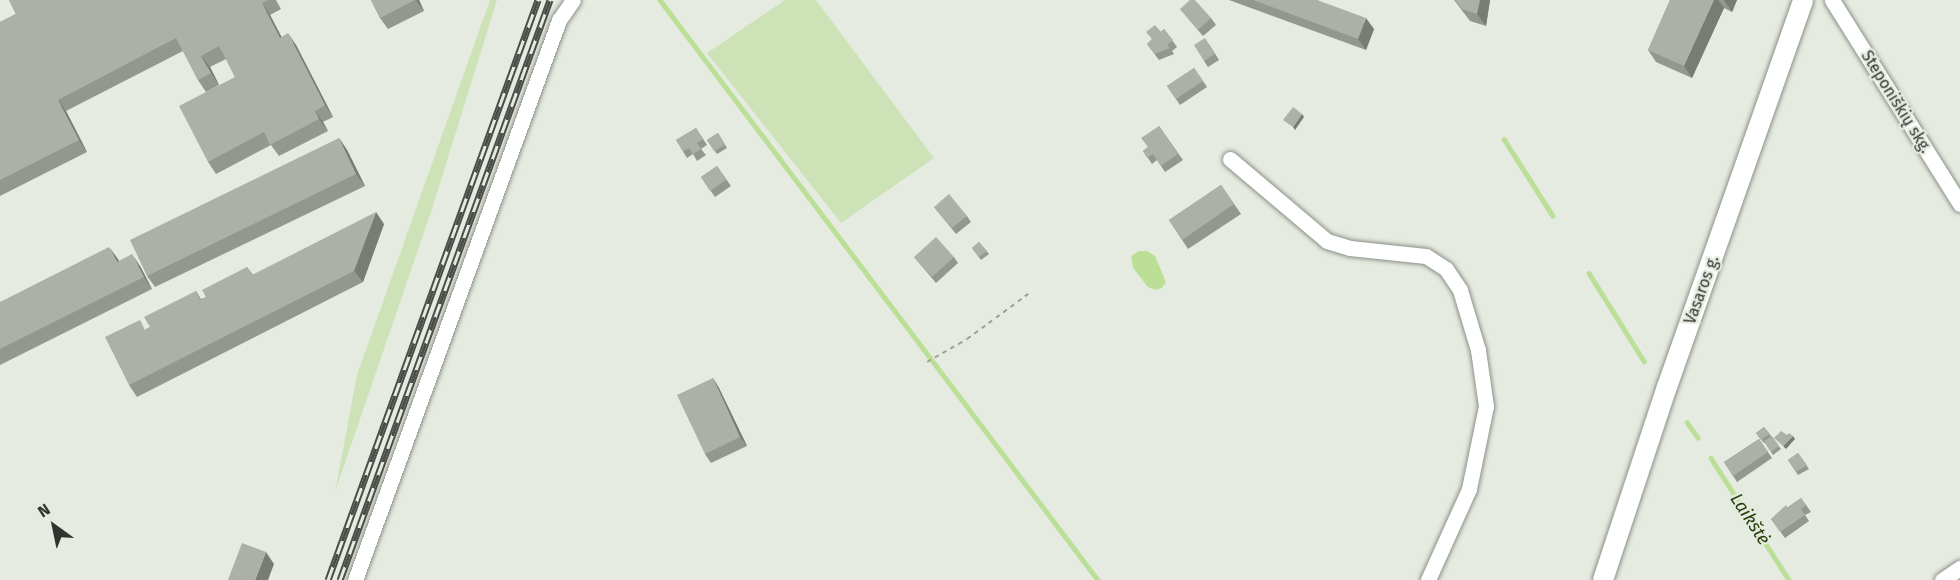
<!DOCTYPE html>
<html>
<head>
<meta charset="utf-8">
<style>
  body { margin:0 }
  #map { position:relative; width:1960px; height:580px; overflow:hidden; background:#e5ebe0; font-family:"Fira Sans",sans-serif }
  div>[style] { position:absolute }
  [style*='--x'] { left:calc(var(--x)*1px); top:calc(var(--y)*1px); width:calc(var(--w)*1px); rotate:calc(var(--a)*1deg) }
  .green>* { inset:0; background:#cde3b7 }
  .water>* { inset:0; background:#bbdf96 }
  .stream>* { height:4.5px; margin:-2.25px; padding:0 2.25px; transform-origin:2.25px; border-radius:2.25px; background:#bbdf96 }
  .path>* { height:2px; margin-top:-1px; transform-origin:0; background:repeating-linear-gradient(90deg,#9b9f97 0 4.5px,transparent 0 9px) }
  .roads { filter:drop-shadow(0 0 2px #8b9187) drop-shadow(0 0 2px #8b9187) }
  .minor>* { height:15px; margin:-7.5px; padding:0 7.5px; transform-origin:7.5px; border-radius:7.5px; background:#fff }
  .tertiary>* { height:20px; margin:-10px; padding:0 10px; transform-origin:10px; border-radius:10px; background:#fff }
  .rail>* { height:7px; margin-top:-3.5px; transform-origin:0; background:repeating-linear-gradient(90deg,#e5ebe0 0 14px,#4a4d48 0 28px); box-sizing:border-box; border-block:2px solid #4a4d48 }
  .wall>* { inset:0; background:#93988f }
  .shaded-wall>* { inset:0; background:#787c74 }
  .building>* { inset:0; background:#abb1a6 }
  span { translate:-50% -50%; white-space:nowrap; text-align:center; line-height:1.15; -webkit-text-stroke:4.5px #e5ebe0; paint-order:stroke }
  .street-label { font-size:16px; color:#323430 }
  .water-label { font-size:18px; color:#293f0a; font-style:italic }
  .north { position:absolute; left:24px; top:496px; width:60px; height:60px; -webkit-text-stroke:4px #e5ebe0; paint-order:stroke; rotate:327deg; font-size:16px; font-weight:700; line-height:24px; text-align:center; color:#323430 }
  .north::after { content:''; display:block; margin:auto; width:21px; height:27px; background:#323430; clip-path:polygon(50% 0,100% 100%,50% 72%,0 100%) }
</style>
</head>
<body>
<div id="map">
  <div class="green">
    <div style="clip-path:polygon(490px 0,497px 0,433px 206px,335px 492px,357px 375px)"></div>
    <div style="clip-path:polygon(785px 0,816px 0,934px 158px,841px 223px,707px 53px)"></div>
  </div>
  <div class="water">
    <div style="clip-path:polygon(1139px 251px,1147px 251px,1155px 256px,1166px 282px,1162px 288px,1155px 290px,1148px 287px,1133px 268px,1131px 256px)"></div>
  </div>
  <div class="stream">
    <div style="--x:660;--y:0;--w:727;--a:52.94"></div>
    <div style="--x:1504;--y:139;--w:91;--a:57.5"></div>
    <div style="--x:1589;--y:273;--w:104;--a:58"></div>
    <div style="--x:1687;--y:422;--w:19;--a:55"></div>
    <div style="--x:1711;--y:458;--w:145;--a:57.4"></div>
  </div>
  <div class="path">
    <div style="--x:927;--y:362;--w:46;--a:-29.9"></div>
    <div style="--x:967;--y:339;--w:76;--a:-36.4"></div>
  </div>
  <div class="roads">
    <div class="minor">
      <div style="--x:1832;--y:0;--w:241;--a:57.9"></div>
      <div style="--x:1230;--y:159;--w:127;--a:40.2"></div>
      <div style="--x:1327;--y:241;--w:24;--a:17"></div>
      <div style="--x:1350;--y:248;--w:76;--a:6"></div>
      <div style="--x:1426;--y:256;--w:24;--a:33"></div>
      <div style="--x:1446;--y:269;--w:25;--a:56"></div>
      <div style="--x:1460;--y:290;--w:63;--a:73.3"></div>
      <div style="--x:1478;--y:350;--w:57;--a:81.9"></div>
      <div style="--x:1486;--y:406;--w:85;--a:101.6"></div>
      <div style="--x:1469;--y:489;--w:100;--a:114.3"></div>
      <div style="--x:355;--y:580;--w:596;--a:-69.98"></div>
      <div style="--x:559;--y:20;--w:24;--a:-55"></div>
      <div style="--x:1942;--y:580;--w:22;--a:-34"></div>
    </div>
    <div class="tertiary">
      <div style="--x:1603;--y:580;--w:203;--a:-71.7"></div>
      <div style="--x:1667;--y:387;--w:410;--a:-70.6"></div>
    </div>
  </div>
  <div class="rail">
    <div style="--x:328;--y:580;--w:617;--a:-70.1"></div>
    <div style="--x:340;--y:580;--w:617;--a:-70.1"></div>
  </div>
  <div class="wall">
    <div style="clip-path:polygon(9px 0,276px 0,281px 9px,270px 15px,281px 37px,296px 45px,333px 117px,323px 122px,328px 131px,279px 156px,271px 145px,216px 174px,208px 162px,235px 77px,226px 59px,210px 67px,219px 85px,206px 92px,198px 80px,183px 51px,66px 111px,87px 152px,0 196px,0 22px,16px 14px)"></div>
    <div style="clip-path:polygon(371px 0,419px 0,424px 11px,388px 29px,380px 18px)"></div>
    <div style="clip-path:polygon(1229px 0,1317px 0,1374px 29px,1366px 50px)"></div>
    <div style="clip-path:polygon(1454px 0,1490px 0,1486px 26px,1470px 21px)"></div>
    <div style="clip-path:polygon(1670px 0,1737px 0,1732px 12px,1724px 8px,1692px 78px,1656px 62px,1648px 50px)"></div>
    <div style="clip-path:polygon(1180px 9px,1211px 18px,1216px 25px,1203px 36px)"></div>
    <div style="clip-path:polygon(1164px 29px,1177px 47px,1172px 51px,1174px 54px,1159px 60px,1147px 44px)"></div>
    <div style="clip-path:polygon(1209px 44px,1219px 60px,1208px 67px,1204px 61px)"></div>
    <div style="clip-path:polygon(1194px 68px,1207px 87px,1180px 105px,1167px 86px)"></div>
    <div style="clip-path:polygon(1159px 126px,1183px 160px,1165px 172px,1157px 160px,1152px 164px,1143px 151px,1148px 147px)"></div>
    <div style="clip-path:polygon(696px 128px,707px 145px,701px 149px,706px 155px,697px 161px,693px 154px,687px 158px,676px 140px)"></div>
    <div style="clip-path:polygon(718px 133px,727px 148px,717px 154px,707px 140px)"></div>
    <div style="clip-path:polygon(339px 138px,347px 150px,365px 186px,155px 287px,147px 276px)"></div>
    <div style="clip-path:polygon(717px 166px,731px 186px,715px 197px,701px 177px)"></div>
    <div style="clip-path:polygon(1221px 185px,1241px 214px,1188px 249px,1169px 220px)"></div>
    <div style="clip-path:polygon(934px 207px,967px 216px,971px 222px,956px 234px)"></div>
    <div style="clip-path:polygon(384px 224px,363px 282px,137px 397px,129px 385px,146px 329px,150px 327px,196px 291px,201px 299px,206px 297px,247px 267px,253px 275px)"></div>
    <div style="clip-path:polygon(979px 242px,989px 254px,981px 260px,972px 248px)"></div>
    <div style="clip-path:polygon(914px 257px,954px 257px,958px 263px,936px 283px)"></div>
    <div style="clip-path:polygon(119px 261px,140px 266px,152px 289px,0 365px,0 302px)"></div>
    <div style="clip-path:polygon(713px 378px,719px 388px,747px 446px,711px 463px,705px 454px)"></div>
    <div style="clip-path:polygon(1764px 427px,1781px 449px,1773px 455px,1765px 443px,1764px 443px,1756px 433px)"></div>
    <div style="clip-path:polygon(1759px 439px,1772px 458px,1737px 482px,1724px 462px)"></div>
    <div style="clip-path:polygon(1798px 453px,1809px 469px,1798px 475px,1788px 460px)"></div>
    <div style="clip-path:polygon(1801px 498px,1811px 512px,1805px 515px,1809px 521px,1785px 538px,1771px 519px)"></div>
  </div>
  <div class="shaded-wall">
    <div style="clip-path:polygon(416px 0,419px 0,424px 11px)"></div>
    <div style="clip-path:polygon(1480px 0,1490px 0,1486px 26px,1477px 14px)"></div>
    <div style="clip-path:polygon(1714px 0,1718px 0,1724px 8px,1692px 78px,1684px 66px)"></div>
    <div style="clip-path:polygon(1724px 0,1737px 0,1732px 12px)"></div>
    <div style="clip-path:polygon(262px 3px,270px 15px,288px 49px,280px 38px)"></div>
    <div style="clip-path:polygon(1366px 18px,1374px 29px,1366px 50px,1358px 39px)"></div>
    <div style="clip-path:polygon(288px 33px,296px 45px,333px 117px,325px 105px)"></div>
    <div style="clip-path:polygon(201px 56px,210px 67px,219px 85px,211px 73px)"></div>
    <div style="clip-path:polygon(58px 100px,66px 111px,87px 152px,79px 140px)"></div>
    <div style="clip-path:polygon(315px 111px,323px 122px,328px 131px,319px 119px)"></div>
    <div style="clip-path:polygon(1302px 114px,1304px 117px,1295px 130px,1293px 127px)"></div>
    <div style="clip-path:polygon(339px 138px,347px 150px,365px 186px,356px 174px)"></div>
    <div style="clip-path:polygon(376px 212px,384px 224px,363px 282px,354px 271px)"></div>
    <div style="clip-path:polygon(109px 247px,118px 259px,125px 273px,117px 262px)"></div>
    <div style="clip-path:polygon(132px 254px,140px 266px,152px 289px,144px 277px)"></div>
    <div style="clip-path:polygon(713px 378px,719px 388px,747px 446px,740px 437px)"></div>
    <div style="clip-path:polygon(1793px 436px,1795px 439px,1786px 449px,1783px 446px)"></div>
    <div style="clip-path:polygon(266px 552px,274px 564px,268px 580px,255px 580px)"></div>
  </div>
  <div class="building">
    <div style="clip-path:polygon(9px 0,269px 0,262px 3px,280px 38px,288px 33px,325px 105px,315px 111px,319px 119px,270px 145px,264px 132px,208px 162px,179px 106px,235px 77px,219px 46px,201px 56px,211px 73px,198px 80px,176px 38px,58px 100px,79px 140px,0 180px,0 22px,16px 14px)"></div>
    <div style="clip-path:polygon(371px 0,415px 0,380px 18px)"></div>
    <div style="clip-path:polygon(1190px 0,1195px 0,1211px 18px,1198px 30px,1180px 9px)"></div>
    <div style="clip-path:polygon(1253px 0,1317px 0,1366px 18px,1358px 39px)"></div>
    <div style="clip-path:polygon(1455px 0,1480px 0,1477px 14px,1462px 9px)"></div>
    <div style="clip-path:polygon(1670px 0,1714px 0,1684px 66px,1648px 50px)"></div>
    <div style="clip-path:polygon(1155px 25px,1161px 32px,1164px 29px,1173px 40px,1167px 45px,1170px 48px,1155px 54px,1147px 44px,1152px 39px,1146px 32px)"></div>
    <div style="clip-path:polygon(1205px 38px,1215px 54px,1204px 61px,1194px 45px)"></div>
    <div style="clip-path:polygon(1194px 68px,1203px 81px,1176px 99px,1167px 86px)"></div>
    <div style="clip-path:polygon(1293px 107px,1302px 114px,1293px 127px,1283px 120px)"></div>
    <div style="clip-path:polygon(1159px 126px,1178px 154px,1161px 166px,1153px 154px,1147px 158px,1143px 151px,1148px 147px,1141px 138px)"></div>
    <div style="clip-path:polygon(696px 128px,703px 139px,697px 143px,701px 149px,693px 154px,689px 148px,683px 151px,676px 140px)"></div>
    <div style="clip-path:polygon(718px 133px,725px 145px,714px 151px,707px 140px)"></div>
    <div style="clip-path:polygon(339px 138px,356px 174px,147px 276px,130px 240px)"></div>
    <div style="clip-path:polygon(717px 166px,726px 180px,710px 191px,701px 177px)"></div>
    <div style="clip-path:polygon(1221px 185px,1234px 204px,1182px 240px,1169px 220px)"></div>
    <div style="clip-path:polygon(949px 194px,967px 216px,952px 228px,934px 207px)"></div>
    <div style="clip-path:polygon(376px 212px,354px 271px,129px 385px,105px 337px,140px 320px,145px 330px,150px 327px,144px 317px,196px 291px,200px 300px,206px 297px,202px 290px,247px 267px,252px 275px)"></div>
    <div style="clip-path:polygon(936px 237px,954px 257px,932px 277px,914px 257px)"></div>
    <div style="clip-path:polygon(979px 242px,987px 251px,979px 257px,972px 248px)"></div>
    <div style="clip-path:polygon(109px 247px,117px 262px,132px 254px,144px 277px,0 349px,0 302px)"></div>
    <div style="clip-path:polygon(713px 378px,740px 437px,705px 454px,677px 395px)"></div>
    <div style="clip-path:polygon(1764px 427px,1770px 434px,1761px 440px,1756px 433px)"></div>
    <div style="clip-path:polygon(1781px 431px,1787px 435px,1789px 433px,1793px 436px,1783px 446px,1774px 438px)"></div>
    <div style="clip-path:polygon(1772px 436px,1779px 446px,1771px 452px,1764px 441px)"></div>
    <div style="clip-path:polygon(1759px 439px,1768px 452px,1733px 476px,1724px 462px)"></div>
    <div style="clip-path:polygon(1798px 453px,1807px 465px,1796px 472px,1788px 460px)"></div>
    <div style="clip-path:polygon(1801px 498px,1806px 505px,1801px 509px,1805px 515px,1780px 532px,1771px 519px,1786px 505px,1788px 508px)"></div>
    <div style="clip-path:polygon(242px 543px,266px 552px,255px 580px,228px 580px)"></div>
  </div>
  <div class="street-label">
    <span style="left:1896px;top:102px;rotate:58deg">Steponiškių skg.</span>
    <span style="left:1702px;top:290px;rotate:-70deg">Vasaros g.</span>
  </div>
  <div class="water-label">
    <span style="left:1750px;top:519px;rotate:57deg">Laikštė</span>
  </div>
  <div class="north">N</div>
</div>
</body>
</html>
